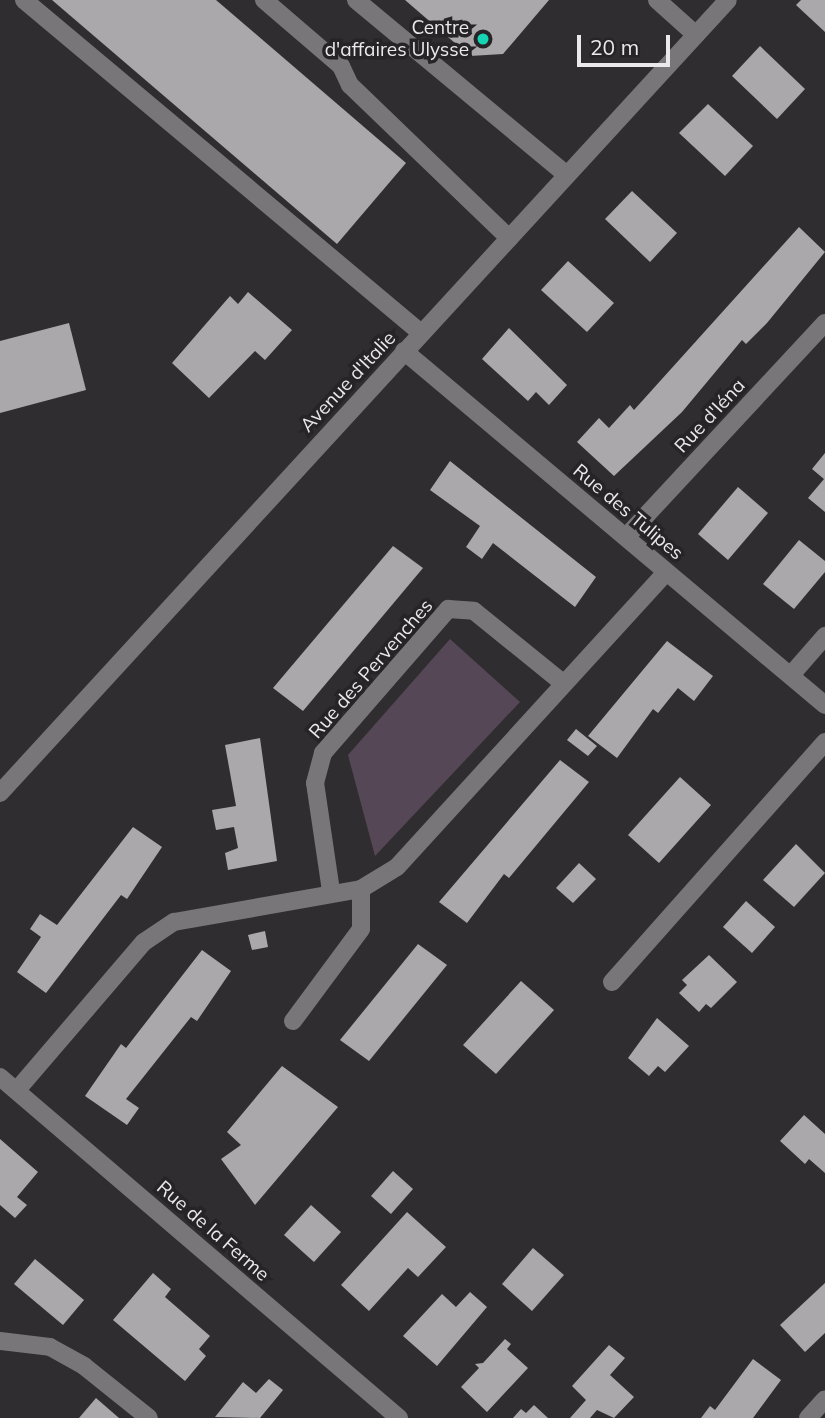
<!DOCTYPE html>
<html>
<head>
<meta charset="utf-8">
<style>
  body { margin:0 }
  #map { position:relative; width:825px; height:1418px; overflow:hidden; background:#2f2d30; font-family:Mulish,sans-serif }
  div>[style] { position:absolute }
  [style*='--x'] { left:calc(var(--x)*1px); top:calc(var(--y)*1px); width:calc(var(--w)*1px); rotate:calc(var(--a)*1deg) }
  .green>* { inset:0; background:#554755 }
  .building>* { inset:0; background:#aba8ab }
  .minor>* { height:18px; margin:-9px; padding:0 9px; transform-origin:9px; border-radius:9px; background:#787678 }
  .dots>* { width:19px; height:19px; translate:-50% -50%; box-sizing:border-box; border:4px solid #262426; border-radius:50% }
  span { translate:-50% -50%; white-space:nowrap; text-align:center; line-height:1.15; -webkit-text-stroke:7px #262426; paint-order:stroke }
  .poi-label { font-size:19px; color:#ebe9eb }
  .right { translate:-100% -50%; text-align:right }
  .street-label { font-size:19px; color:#ebe9eb }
  .scale { position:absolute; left:577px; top:35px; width:93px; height:32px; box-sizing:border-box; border:4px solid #ebe9eb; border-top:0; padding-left:9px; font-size:21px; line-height:24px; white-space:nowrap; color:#ebe9eb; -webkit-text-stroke:5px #262426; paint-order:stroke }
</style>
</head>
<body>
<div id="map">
  <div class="green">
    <div style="clip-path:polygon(450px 639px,520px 702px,375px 856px,348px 755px)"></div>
  </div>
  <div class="building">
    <div style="clip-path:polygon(52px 0,216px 0,406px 163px,337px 244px)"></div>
    <div style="clip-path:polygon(405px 0,549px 0,503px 54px,470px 56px)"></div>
    <div style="clip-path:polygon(801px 0,825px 0,825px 32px,796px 5px)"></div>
    <div style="clip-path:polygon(760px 46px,805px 89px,777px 119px,732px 76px)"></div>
    <div style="clip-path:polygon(708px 104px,753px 146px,725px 176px,679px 133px)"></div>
    <div style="clip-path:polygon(632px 191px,677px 233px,650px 262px,605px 219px)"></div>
    <div style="clip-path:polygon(799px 227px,825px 252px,767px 323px,746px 344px,742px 340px,682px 412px,614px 476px,577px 442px,599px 418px,609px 428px,630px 405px,634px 410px)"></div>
    <div style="clip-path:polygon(568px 261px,614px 303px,587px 332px,541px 290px)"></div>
    <div style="clip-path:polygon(248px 292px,292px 330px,265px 360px,255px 351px,209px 398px,172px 363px,230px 296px,238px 304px)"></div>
    <div style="clip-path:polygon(69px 323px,86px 390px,0 413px,0 341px)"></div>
    <div style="clip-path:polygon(509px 328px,567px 385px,549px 405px,536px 392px,528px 401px,482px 359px)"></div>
    <div style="clip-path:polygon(825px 453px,825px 512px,808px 498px,824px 479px,812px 469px)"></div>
    <div style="clip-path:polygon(450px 461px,596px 577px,575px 607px,493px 543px,482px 559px,466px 547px,480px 526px,430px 490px)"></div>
    <div style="clip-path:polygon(738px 487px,768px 513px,728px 560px,698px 534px)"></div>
    <div style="clip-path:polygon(799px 540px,825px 561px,825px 572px,794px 609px,763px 584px)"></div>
    <div style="clip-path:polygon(393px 546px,423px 568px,303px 711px,273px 688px)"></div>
    <div style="clip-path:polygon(667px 641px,713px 676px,694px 701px,678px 688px,658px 713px,653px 709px,617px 758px,588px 736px)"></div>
    <div style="clip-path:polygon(576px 729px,597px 746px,588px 756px,567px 740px)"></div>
    <div style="clip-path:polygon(260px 738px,277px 861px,228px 870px,225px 853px,238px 848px,234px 827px,216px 830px,212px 810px,236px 806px,225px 745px)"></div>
    <div style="clip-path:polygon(560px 760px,589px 782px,509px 878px,504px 874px,467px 923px,439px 902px)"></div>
    <div style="clip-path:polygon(680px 777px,711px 805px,659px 863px,628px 835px)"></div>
    <div style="clip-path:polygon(133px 827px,162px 847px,127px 899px,121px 895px,46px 993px,17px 972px,41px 937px,30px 929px,40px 914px,57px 925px)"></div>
    <div style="clip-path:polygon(796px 844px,825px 873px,794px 907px,763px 880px)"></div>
    <div style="clip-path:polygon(579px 863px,596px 879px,573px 903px,556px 888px)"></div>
    <div style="clip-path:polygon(746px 901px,775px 927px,752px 953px,723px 927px)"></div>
    <div style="clip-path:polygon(265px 931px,268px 947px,252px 950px,248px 935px)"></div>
    <div style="clip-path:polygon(418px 944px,447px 965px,369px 1061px,340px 1040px)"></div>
    <div style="clip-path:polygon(202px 950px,231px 971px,197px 1021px,191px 1017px,126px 1099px,139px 1108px,127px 1125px,85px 1096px,121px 1044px,126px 1048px)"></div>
    <div style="clip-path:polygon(709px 955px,737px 982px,711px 1008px,706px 1004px,699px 1012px,679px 993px,687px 985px,682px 980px)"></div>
    <div style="clip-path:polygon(521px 981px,554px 1010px,496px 1074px,463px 1045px)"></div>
    <div style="clip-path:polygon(657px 1018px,689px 1046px,665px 1072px,658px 1066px,649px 1076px,628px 1058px)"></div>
    <div style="clip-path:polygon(282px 1066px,338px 1107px,255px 1205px,221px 1159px,241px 1145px,227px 1132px)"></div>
    <div style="clip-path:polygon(804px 1115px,825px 1134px,825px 1173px,809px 1159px,805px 1164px,780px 1141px)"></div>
    <div style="clip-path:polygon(0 1139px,38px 1172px,17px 1197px,27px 1205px,15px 1218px,0 1205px)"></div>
    <div style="clip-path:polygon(393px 1171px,413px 1189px,391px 1214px,371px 1196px)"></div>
    <div style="clip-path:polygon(311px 1205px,341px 1232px,314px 1262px,284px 1235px)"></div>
    <div style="clip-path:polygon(407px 1212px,446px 1247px,418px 1277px,408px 1268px,369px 1311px,341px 1285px)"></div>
    <div style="clip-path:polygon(533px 1248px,564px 1275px,532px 1311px,502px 1284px)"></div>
    <div style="clip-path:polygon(35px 1259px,84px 1300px,63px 1325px,14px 1284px)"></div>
    <div style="clip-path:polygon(153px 1273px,171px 1289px,165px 1297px,210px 1336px,199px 1349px,206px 1356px,185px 1381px,113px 1320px)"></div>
    <div style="clip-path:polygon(825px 1283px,825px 1333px,805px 1352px,780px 1325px)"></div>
    <div style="clip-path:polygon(470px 1292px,487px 1307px,437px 1366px,403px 1336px,442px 1294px,456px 1307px)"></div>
    <div style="clip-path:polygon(505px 1339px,511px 1344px,507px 1349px,528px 1368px,487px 1412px,461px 1387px,479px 1368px,475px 1364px,483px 1363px)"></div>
    <div style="clip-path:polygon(609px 1345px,625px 1358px,610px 1375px,634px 1397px,614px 1418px,597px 1410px,590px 1418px,570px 1418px,586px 1400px,572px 1386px)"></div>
    <div style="clip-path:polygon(753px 1359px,781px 1380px,753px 1418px,701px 1418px,710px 1406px,715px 1410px)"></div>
    <div style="clip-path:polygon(269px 1379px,283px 1390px,260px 1418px,215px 1417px,243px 1382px,256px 1393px)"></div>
    <div style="clip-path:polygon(96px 1398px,119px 1418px,79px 1418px)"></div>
    <div style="clip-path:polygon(534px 1405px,548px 1418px,513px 1418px,521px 1409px,526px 1413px)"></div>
  </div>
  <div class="minor">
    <div style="--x:24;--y:0;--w:518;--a:39.99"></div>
    <div style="--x:264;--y:0;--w:101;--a:40.6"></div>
    <div style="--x:341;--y:66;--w:21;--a:65"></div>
    <div style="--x:350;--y:85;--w:221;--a:43.9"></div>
    <div style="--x:356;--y:0;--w:274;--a:39.7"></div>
    <div style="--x:657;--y:0;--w:52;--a:41.9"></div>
    <div style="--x:404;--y:351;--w:550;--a:40.06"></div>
    <div style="--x:626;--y:537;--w:292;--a:-47.1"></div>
    <div style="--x:791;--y:675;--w:52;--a:-48.9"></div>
    <div style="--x:0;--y:793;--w:1076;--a:-47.45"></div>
    <div style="--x:331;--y:891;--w:109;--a:-98.4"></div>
    <div style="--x:315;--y:783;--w:31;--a:-75"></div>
    <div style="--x:323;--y:753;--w:191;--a:-49"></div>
    <div style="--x:448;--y:609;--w:26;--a:4"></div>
    <div style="--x:474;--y:611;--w:114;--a:39"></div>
    <div style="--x:612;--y:982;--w:321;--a:-48.4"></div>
    <div style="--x:293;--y:1021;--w:114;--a:-53.5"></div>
    <div style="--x:361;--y:929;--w:40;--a:-90"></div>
    <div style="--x:0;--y:1077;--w:525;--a:40.52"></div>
    <div style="--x:17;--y:1090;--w:195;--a:-49.4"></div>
    <div style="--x:144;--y:942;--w:36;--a:-34"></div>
    <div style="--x:174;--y:922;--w:190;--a:-10"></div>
    <div style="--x:361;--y:889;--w:42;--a:-31.4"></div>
    <div style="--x:397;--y:867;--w:399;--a:-47.6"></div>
    <div style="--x:0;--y:1341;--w:50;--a:6.8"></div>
    <div style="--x:50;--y:1347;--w:39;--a:29"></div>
    <div style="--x:84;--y:1366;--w:83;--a:38.7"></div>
    <div style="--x:808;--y:1418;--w:25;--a:-48"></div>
  </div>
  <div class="dots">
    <div style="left:483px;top:39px;background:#15d5b3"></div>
  </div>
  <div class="poi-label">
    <span class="right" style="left:469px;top:39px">Centre<br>d'affaires Ulysse</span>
  </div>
  <div class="street-label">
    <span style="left:348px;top:382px;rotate:-47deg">Avenue d'Italie</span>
    <span style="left:710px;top:416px;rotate:-47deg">Rue d'Iéna</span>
    <span style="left:628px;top:512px;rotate:40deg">Rue des Tulipes</span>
    <span style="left:371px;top:669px;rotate:-49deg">Rue des Pervenches</span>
    <span style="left:213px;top:1231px;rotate:41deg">Rue de la Ferme</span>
  </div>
  <div class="scale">20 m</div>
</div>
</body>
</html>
